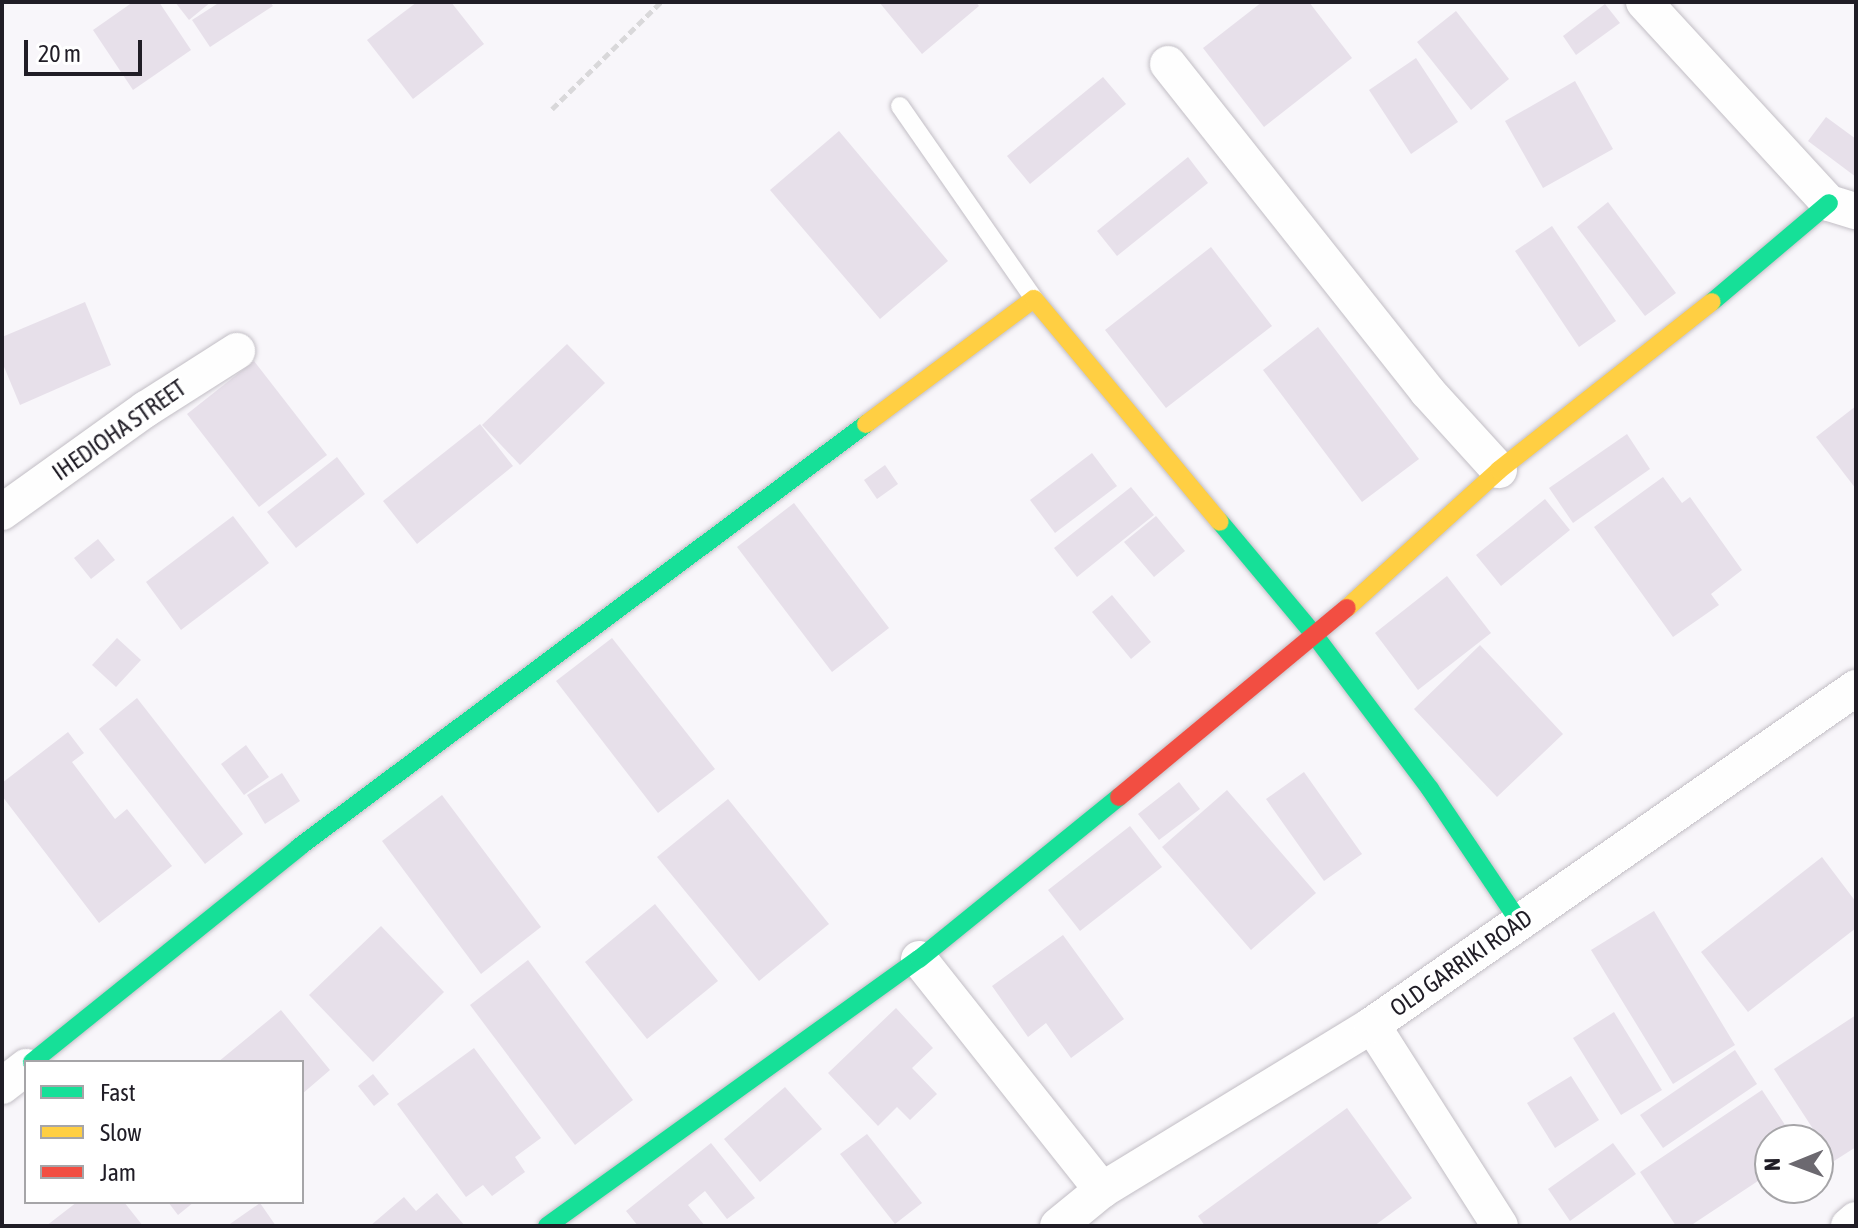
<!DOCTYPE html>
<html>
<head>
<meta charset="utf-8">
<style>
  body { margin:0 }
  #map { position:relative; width:1858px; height:1228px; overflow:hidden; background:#f8f6fa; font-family:"Asap Condensed",sans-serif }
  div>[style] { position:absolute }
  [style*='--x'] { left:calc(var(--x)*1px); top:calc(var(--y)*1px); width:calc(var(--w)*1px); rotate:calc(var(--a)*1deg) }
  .building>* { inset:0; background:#e7e0ea }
  .path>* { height:5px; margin-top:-2.5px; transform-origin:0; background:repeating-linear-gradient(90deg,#d9d8da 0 8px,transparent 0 12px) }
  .roads { filter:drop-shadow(0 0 2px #c2bec5) drop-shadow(0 0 2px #c2bec5) }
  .lane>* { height:18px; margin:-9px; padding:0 9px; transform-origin:9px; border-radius:9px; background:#fefefe }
  .street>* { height:36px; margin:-18px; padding:0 18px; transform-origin:18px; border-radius:18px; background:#fefefe }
  .fast>* { height:18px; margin:-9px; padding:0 9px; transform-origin:9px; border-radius:9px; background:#16e098 }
  .slow>* { height:18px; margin:-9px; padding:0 9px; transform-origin:9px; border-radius:9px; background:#ffcf43 }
  .jam>* { height:18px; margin:-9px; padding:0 9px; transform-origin:9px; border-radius:9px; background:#f24e42 }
  span { translate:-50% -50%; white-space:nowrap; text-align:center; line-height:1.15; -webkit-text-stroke:7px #fff; paint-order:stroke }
  .street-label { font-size:24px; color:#201d26 }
  .frame { position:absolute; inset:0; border:4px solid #201d26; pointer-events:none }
  .legend { position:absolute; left:24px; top:1060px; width:280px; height:144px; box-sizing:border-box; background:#fff; border:2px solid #a6a5a8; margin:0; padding:10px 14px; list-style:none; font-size:24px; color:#201d26 }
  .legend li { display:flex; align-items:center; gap:16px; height:40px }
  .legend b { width:40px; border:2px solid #a6a5a8 }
  .north { position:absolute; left:1754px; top:1124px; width:80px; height:80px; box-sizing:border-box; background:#fff; border:2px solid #a6a5a8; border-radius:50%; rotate:269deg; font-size:22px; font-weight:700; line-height:32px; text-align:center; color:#201d26 }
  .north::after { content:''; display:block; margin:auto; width:28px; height:36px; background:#6c6970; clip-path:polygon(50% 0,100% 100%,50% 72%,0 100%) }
  .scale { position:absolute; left:24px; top:40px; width:118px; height:36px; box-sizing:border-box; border:4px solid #201d26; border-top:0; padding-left:10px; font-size:24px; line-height:28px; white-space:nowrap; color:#201d26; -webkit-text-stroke:6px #fff; paint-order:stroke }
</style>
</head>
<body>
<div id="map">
  <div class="building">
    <div style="clip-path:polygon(133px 2px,159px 2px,191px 50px,133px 90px,93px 30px)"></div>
    <div style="clip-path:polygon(175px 2px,211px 2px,189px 20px)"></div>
    <div style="clip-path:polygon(220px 2px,270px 2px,273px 6px,210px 47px,192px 20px)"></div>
    <div style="clip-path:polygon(417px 2px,451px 2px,484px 44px,413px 99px,367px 40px)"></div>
    <div style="clip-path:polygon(879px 2px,976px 2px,979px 6px,922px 54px)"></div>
    <div style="clip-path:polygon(1262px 2px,1309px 2px,1352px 58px,1264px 127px,1203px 48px)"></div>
    <div style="clip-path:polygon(1605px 4px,1620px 23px,1576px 55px,1563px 36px)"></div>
    <div style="clip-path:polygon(1456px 11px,1509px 79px,1471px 110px,1417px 42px)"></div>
    <div style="clip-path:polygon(1416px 58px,1458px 122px,1411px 154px,1369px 90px)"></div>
    <div style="clip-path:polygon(1103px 77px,1126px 104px,1030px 184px,1007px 156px)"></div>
    <div style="clip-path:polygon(1575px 81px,1613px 149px,1543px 188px,1505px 121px)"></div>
    <div style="clip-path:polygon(1826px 117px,1856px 139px,1856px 177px,1808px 141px)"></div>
    <div style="clip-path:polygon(839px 131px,948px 261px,880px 319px,770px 190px)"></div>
    <div style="clip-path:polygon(1188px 157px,1208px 183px,1117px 256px,1097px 231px)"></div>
    <div style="clip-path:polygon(1608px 202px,1676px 293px,1645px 316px,1577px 227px)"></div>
    <div style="clip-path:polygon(1552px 226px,1616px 321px,1579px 347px,1515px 251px)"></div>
    <div style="clip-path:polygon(1211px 247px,1272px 326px,1166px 408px,1105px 330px)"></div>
    <div style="clip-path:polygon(85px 302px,111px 365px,20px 405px,2px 362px,2px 337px)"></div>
    <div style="clip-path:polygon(1318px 327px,1419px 459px,1362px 502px,1263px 370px)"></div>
    <div style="clip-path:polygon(567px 344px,605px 383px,520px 465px,482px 425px)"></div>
    <div style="clip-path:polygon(254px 361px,327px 455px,259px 507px,187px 414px)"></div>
    <div style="clip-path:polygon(1856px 406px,1856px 489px,1816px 437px)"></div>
    <div style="clip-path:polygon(480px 424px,513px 466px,417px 544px,383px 501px)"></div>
    <div style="clip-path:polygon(1627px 434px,1650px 469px,1573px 523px,1549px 488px)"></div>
    <div style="clip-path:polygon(1092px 453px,1117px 486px,1055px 533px,1030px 500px)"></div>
    <div style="clip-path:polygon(337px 457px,365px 494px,296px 548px,267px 512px)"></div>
    <div style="clip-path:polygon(885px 465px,898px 484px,877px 499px,864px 480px)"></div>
    <div style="clip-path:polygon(1663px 477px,1682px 503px,1690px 497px,1742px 570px,1711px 594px,1719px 605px,1673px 637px,1594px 527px)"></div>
    <div style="clip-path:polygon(1131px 487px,1154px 515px,1077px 577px,1054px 548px)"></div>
    <div style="clip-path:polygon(1545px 499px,1570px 530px,1501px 586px,1476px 555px)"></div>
    <div style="clip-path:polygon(794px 503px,889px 628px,832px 672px,737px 547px)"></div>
    <div style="clip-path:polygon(233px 516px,269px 563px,181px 630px,146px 582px)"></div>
    <div style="clip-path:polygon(1156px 516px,1185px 551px,1154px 577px,1124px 542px)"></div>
    <div style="clip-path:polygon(98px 539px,115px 560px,91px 579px,74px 558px)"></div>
    <div style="clip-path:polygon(1447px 576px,1491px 633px,1418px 690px,1375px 633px)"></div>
    <div style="clip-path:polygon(1112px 595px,1151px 642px,1131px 659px,1092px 612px)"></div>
    <div style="clip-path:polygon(117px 638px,141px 660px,116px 687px,92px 665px)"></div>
    <div style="clip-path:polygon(612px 638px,715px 769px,658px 813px,556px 681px)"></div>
    <div style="clip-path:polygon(1480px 645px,1563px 734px,1497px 797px,1414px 709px)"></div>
    <div style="clip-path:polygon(137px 698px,243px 834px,205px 864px,99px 729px)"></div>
    <div style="clip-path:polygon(68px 732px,84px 753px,72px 762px,115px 819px,127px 809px,172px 866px,99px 923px,2px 796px,2px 783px)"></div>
    <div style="clip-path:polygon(246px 745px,269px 777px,244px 795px,221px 764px)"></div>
    <div style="clip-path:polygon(1304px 772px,1362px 854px,1324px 881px,1266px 799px)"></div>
    <div style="clip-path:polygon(282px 773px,300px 801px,265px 824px,247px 795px)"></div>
    <div style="clip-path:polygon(1179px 782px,1200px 809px,1159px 840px,1138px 814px)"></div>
    <div style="clip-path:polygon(1227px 790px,1316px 893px,1251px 950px,1162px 847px)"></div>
    <div style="clip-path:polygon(442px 795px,541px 927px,481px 974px,382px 841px)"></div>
    <div style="clip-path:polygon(728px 799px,829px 924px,759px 981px,657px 857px)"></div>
    <div style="clip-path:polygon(1130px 826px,1162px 867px,1080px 931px,1048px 890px)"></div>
    <div style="clip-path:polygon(1822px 857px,1856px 902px,1856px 928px,1748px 1012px,1701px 952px)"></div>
    <div style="clip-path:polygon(655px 904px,718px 981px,647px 1039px,585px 962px)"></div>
    <div style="clip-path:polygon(1654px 911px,1735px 1045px,1673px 1084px,1591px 950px)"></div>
    <div style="clip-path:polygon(381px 926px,444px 992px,373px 1062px,309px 995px)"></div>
    <div style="clip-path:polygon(1063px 935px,1124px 1019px,1071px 1058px,1046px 1023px,1028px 1037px,992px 986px)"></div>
    <div style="clip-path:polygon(528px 960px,633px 1100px,575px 1145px,470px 1005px)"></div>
    <div style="clip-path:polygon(896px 1008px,933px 1048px,912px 1068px,937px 1094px,910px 1120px,897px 1107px,878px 1126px,828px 1073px)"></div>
    <div style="clip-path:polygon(281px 1010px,330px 1070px,302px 1094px,302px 1062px,218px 1062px)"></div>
    <div style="clip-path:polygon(1614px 1012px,1662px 1090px,1621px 1115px,1573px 1038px)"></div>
    <div style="clip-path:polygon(1856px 1015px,1856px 1147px,1834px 1161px,1774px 1069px)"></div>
    <div style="clip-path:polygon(474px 1048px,541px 1138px,515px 1157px,525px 1172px,492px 1196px,483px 1185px,466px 1197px,397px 1104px)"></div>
    <div style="clip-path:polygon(1735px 1050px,1757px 1084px,1663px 1148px,1640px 1115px)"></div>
    <div style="clip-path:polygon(373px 1074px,389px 1094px,374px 1106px,358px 1086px)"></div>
    <div style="clip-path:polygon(1571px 1076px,1599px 1120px,1555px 1148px,1527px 1103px)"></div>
    <div style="clip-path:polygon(785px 1087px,822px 1129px,760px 1182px,724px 1139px)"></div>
    <div style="clip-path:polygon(1762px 1090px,1795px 1140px,1770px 1140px,1770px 1173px,1690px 1226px,1676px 1226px,1640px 1172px)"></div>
    <div style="clip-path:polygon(1347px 1108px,1412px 1198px,1374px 1226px,1205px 1226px,1198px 1216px)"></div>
    <div style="clip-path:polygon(867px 1134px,922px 1203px,895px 1224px,840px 1154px)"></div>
    <div style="clip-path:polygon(711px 1143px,755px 1198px,727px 1219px,705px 1191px,688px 1205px,705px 1226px,638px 1226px,626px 1211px)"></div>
    <div style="clip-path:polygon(1613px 1143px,1636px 1174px,1570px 1221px,1548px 1189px)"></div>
    <div style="clip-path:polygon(437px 1193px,465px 1226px,370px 1226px,404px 1197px,416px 1211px)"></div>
    <div style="clip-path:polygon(77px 1202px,124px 1202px,143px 1226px,46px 1226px)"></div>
    <div style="clip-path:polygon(168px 1202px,194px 1202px,178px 1215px)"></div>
    <div style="clip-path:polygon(260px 1203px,276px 1226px,227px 1226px)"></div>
  </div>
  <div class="path">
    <div style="--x:552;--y:109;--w:153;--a:-44.5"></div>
  </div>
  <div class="roads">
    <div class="lane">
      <div style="--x:900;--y:106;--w:235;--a:55.2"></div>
    </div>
    <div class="street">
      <div style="--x:1644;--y:2;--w:273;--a:47.4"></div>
      <div style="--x:1829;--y:203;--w:28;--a:17"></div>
      <div style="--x:1168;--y:64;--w:417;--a:51.6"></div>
      <div style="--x:1427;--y:391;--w:107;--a:47.7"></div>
      <div style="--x:2;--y:512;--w:177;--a:-35.6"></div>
      <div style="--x:146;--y:409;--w:108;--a:-32.5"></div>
      <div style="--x:919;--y:959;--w:295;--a:51.6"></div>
      <div style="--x:1372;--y:1025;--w:238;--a:57.5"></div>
      <div style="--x:2;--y:1086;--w:31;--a:-38"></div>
      <div style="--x:1058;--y:1226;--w:57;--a:-39.3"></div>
      <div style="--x:1102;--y:1190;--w:316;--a:-31.4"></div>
      <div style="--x:1372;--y:1025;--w:590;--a:-34.85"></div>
      <div style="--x:1849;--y:1226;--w:9;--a:-41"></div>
    </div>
    <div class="fast">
      <div style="--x:1712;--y:302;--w:153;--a:-40.2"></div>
      <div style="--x:1220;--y:522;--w:150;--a:50.1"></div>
      <div style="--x:1316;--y:637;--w:190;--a:53.1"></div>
      <div style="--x:1430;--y:789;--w:161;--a:56.1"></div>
      <div style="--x:32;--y:1062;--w:343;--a:-38.8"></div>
      <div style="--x:299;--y:847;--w:707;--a:-36.72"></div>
      <div style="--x:547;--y:1226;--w:458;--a:-35.7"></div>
      <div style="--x:919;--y:959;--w:257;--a:-39"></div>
    </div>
    <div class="slow">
      <div style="--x:866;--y:424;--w:209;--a:-36.7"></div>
      <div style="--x:1034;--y:299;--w:290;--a:50.2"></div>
      <div style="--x:1347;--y:608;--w:205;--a:-42.2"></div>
      <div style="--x:1499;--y:470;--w:271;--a:-38.3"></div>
    </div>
    <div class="jam">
      <div style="--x:1119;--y:797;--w:296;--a:-39.7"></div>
    </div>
  </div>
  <div class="street-label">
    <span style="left:119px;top:430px;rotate:-35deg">IHEDIOHA STREET</span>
    <span style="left:1461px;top:963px;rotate:-35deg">OLD GARRIKI ROAD</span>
  </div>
  <div class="frame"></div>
  <ul class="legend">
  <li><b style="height:10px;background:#16e098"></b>Fast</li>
  <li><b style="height:10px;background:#ffcf43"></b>Slow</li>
  <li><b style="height:10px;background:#f24e42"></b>Jam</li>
  </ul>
  <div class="north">N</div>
  <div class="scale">20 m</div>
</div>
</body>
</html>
